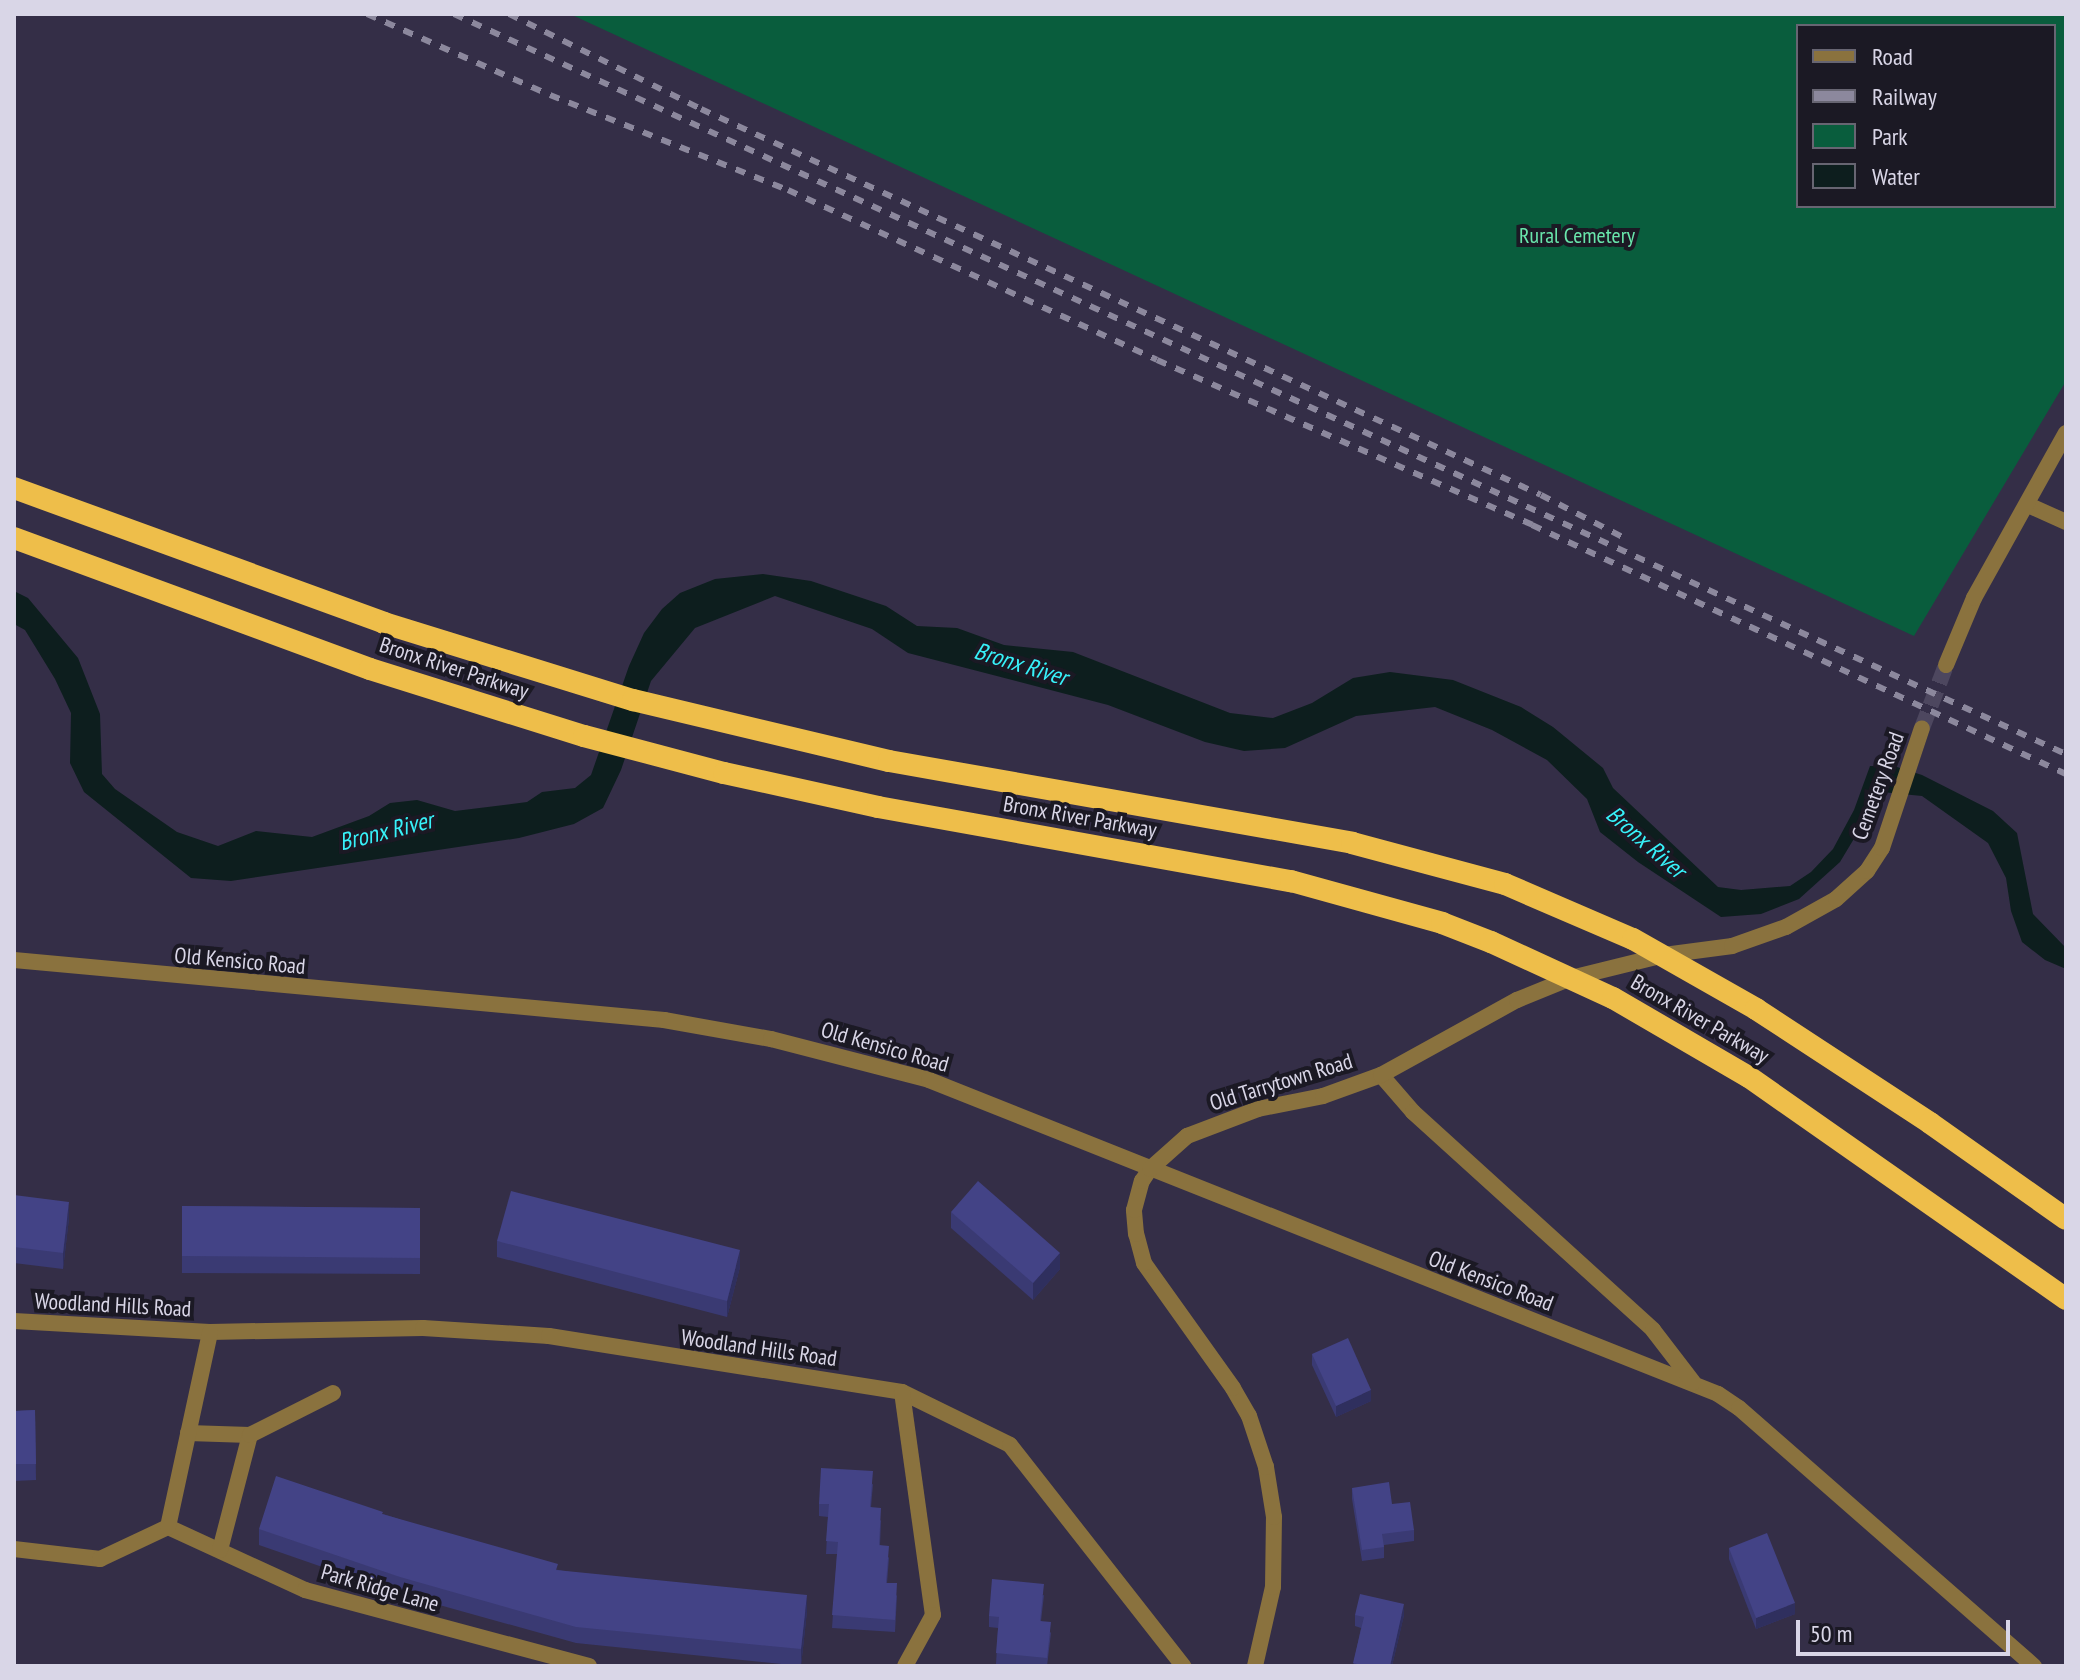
<!DOCTYPE html>
<html>
<head>
<meta charset="utf-8">
<style>
  body { margin:0 }
  #map { position:relative; width:2080px; height:1680px; overflow:hidden; background:#342e47; font-family:"PT Sans Narrow",sans-serif }
  div>[style] { position:absolute }
  [style*='--x'] { left:calc(var(--x)*1px); top:calc(var(--y)*1px); width:calc(var(--w)*1px); rotate:calc(var(--a)*1deg) }
  .green>* { inset:0; background:#095d3d }
  .water>* { inset:0; background:#0d1e1e }
  .tertiary-tunnel>* { height:16px; margin-top:-8px; transform-origin:0; background:repeating-linear-gradient(90deg,#4d475f 0 16px,transparent 0 24px) }
  .minor>* { height:16px; margin:-8px; padding:0 8px; transform-origin:8px; border-radius:8px; background:#8a723e }
  .tertiary>* { height:16px; margin:-8px; padding:0 8px; transform-origin:8px; border-radius:8px; background:#8a723e }
  .trunk>* { height:22px; margin:-11px; padding:0 11px; transform-origin:11px; border-radius:11px; background:#eebe4a }
  .rail>* { height:6px; margin-top:-3px; transform-origin:0; background:repeating-linear-gradient(90deg,#8c889d 0 10px,transparent 0 20px) }
  .wall>* { inset:0; background:#3a3a73 }
  .shaded-wall>* { inset:0; background:#2f2f5e }
  .building>* { inset:0; background:#434386 }
  span { translate:-50% -50%; white-space:nowrap; text-align:center; line-height:1.15; -webkit-text-stroke:8px #1b1924; paint-order:stroke }
  .park-label { font-size:22px; color:#69e6ac }
  .street-label { font-size:22px; color:#d9d6e7 }
  .water-label { font-size:24px; color:#37f1f9; font-style:italic }
  .frame { position:absolute; inset:0; border:16px solid #d9d6e7; pointer-events:none }
  .legend { position:absolute; left:1796px; top:24px; width:260px; height:184px; box-sizing:border-box; background:#1b1924; border:2px solid #676572; margin:0; padding:10px 14px; list-style:none; font-size:24px; color:#d9d6e7 }
  .legend li { display:flex; align-items:center; gap:16px; height:40px }
  .legend b { width:40px; border:2px solid #676572 }
  .scale { position:absolute; left:1796px; top:1620px; width:214px; height:36px; box-sizing:border-box; border:4px solid #d9d6e7; border-top:0; padding-left:10px; font-size:24px; line-height:28px; white-space:nowrap; color:#d9d6e7; -webkit-text-stroke:6px #1b1924; paint-order:stroke }
</style>
</head>
<body>
<div id="map">
  <div class="green">
    <div style="clip-path:polygon(evenodd,570px 14px,2066px 14px,2066px 381px,1914px 636px,570px 14px,1798px 26px,2054px 26px,2054px 206px,1798px 206px,1798px 26px)"></div>
  </div>
  <div class="water">
    <div style="clip-path:polygon(763px 574px,811px 581px,886px 606px,917px 626px,957px 628px,1004px 645px,1073px 652px,1230px 713px,1273px 718px,1312px 703px,1353px 678px,1390px 672px,1453px 680px,1521px 707px,1553px 727px,1603px 768px,1613px 788px,1718px 887px,1741px 890px,1790px 886px,1811px 872px,1833px 849px,1854px 810px,1870px 766px,1894px 766px,1922px 775px,1993px 811px,2017px 833px,2033px 914px,2066px 948px,2066px 969px,2045px 960px,2022px 942px,2011px 911px,2006px 878px,1988px 843px,1922px 796px,1882px 792px,1840px 862px,1799px 899px,1761px 914px,1721px 917px,1638px 862px,1600px 832px,1587px 799px,1547px 760px,1492px 730px,1435px 707px,1356px 716px,1285px 748px,1244px 751px,1205px 742px,1108px 705px,908px 653px,872px 629px,775px 596px,695px 628px,651px 681px,621px 770px,603px 808px,574px 824px,519px 838px,231px 881px,191px 878px,84px 792px,70px 763px,71px 713px,55px 679px,25px 630px,14px 624px,14px 591px,28px 598px,78px 658px,100px 714px,102px 774px,115px 789px,177px 832px,218px 846px,256px 831px,312px 837px,369px 816px,390px 803px,417px 800px,455px 811px,527px 802px,542px 792px,575px 788px,591px 775px,629px 666px,644px 633px,662px 609px,680px 593px,715px 579px)"></div>
  </div>
  <div class="tertiary-tunnel">
    <div style="--x:1922;--y:728;--w:67;--a:-69.1"></div>
  </div>
  <div class="minor">
    <div style="--x:14;--y:960;--w:653;--a:5.27"></div>
    <div style="--x:664;--y:1020;--w:109;--a:10.1"></div>
    <div style="--x:771;--y:1039;--w:163;--a:14.5"></div>
    <div style="--x:929;--y:1080;--w:849;--a:21.7"></div>
    <div style="--x:1718;--y:1394;--w:25;--a:34"></div>
    <div style="--x:1739;--y:1408;--w:392;--a:41.2"></div>
    <div style="--x:1381;--y:1075;--w:49;--a:49.1"></div>
    <div style="--x:1413;--y:1112;--w:324;--a:42.2"></div>
    <div style="--x:1653;--y:1330;--w:66;--a:52.4"></div>
    <div style="--x:14;--y:1321;--w:196;--a:3.2"></div>
    <div style="--x:210;--y:1332;--w:213;--a:-1.1"></div>
    <div style="--x:423;--y:1328;--w:126;--a:3.6"></div>
    <div style="--x:549;--y:1336;--w:357;--a:9"></div>
    <div style="--x:902;--y:1392;--w:120;--a:26.1"></div>
    <div style="--x:1010;--y:1445;--w:281;--a:51.9"></div>
    <div style="--x:902;--y:1392;--w:225;--a:82.1"></div>
    <div style="--x:933;--y:1615;--w:58;--a:118.8"></div>
    <div style="--x:188;--y:1433;--w:62;--a:1.8"></div>
    <div style="--x:168;--y:1527;--w:151;--a:24.7"></div>
    <div style="--x:305;--y:1590;--w:294;--a:15"></div>
    <div style="--x:14;--y:1549;--w:87;--a:6.6"></div>
    <div style="--x:100;--y:1559;--w:75;--a:-25.2"></div>
    <div style="--x:168;--y:1527;--w:199;--a:-77.8"></div>
    <div style="--x:220;--y:1550;--w:119;--a:-75.4"></div>
    <div style="--x:250;--y:1435;--w:93;--a:-26.8"></div>
    <div style="--x:1255;--y:1666;--w:81;--a:-77.2"></div>
    <div style="--x:1273;--y:1587;--w:70;--a:-89.2"></div>
    <div style="--x:1274;--y:1517;--w:51;--a:-99.1"></div>
    <div style="--x:1266;--y:1467;--w:54;--a:-108.4"></div>
    <div style="--x:1249;--y:1416;--w:32;--a:-120"></div>
    <div style="--x:1233;--y:1388;--w:153;--a:-125.5"></div>
    <div style="--x:1144;--y:1263;--w:30;--a:-105"></div>
    <div style="--x:1136;--y:1234;--w:24;--a:-95"></div>
    <div style="--x:1134;--y:1210;--w:30;--a:-75"></div>
    <div style="--x:1142;--y:1181;--w:14;--a:-56"></div>
    <div style="--x:1150;--y:1169;--w:50;--a:-41.7"></div>
    <div style="--x:1187;--y:1136;--w:76;--a:-20.8"></div>
    <div style="--x:1258;--y:1109;--w:66;--a:-11.3"></div>
    <div style="--x:1323;--y:1096;--w:62;--a:-19.9"></div>
    <div style="--x:1381;--y:1075;--w:155;--a:-28.9"></div>
    <div style="--x:1517;--y:1000;--w:58;--a:-22.2"></div>
  </div>
  <div class="tertiary">
    <div style="--x:2028;--y:505;--w:42;--a:24.1"></div>
    <div style="--x:1946;--y:665;--w:73;--a:-67.3"></div>
    <div style="--x:1974;--y:598;--w:189;--a:-60.9"></div>
    <div style="--x:1571;--y:978;--w:96;--a:-13.9"></div>
    <div style="--x:1664;--y:955;--w:69;--a:-7.5"></div>
    <div style="--x:1732;--y:946;--w:57;--a:-19.4"></div>
    <div style="--x:1786;--y:927;--w:57;--a:-29.2"></div>
    <div style="--x:1836;--y:899;--w:42;--a:-42.1"></div>
    <div style="--x:1867;--y:871;--w:27;--a:-57"></div>
    <div style="--x:1882;--y:848;--w:126;--a:-71.6"></div>
  </div>
  <div class="trunk">
    <div style="--x:14;--y:488;--w:394;--a:20"></div>
    <div style="--x:384;--y:623;--w:261;--a:17.2"></div>
    <div style="--x:633;--y:700;--w:263;--a:13.4"></div>
    <div style="--x:889;--y:761;--w:470;--a:10"></div>
    <div style="--x:1352;--y:843;--w:158;--a:15"></div>
    <div style="--x:1505;--y:884;--w:139;--a:23.3"></div>
    <div style="--x:1633;--y:939;--w:142;--a:29.6"></div>
    <div style="--x:1756;--y:1009;--w:208;--a:33.2"></div>
    <div style="--x:1930;--y:1123;--w:166;--a:35.2"></div>
    <div style="--x:14;--y:538;--w:379;--a:20.2"></div>
    <div style="--x:370;--y:669;--w:224;--a:17.4"></div>
    <div style="--x:584;--y:736;--w:145;--a:14.8"></div>
    <div style="--x:724;--y:773;--w:158;--a:12.4"></div>
    <div style="--x:878;--y:807;--w:420;--a:10.2"></div>
    <div style="--x:1291;--y:881;--w:157;--a:15.5"></div>
    <div style="--x:1442;--y:923;--w:53;--a:21.2"></div>
    <div style="--x:1491;--y:942;--w:134;--a:24.7"></div>
    <div style="--x:1613;--y:998;--w:157;--a:30.2"></div>
    <div style="--x:1749;--y:1077;--w:387;--a:35"></div>
  </div>
  <div class="rail">
    <div style="--x:367;--y:14;--w:200;--a:23.9"></div>
    <div style="--x:550;--y:95;--w:256;--a:21.8"></div>
    <div style="--x:788;--y:190;--w:406;--a:24.7"></div>
    <div style="--x:1157;--y:360;--w:410;--a:23.7"></div>
    <div style="--x:1532;--y:525;--w:589;--a:25"></div>
    <div style="--x:454;--y:14;--w:1774;--a:24.66"></div>
    <div style="--x:509;--y:14;--w:214;--a:26.3"></div>
    <div style="--x:701;--y:109;--w:924;--a:24.68"></div>
    <div style="--x:1541;--y:495;--w:98;--a:27.3"></div>
  </div>
  <div class="wall">
    <div style="clip-path:polygon(14px 1195px,69px 1218px,63px 1269px,14px 1263px)"></div>
    <div style="clip-path:polygon(182px 1206px,420px 1208px,420px 1274px,182px 1273px)"></div>
    <div style="clip-path:polygon(951px 1212px,1060px 1269px,1033px 1300px,951px 1228px)"></div>
    <div style="clip-path:polygon(497px 1241px,740px 1267px,727px 1317px,497px 1257px)"></div>
    <div style="clip-path:polygon(1312px 1354px,1371px 1401px,1336px 1417px,1312px 1365px)"></div>
    <div style="clip-path:polygon(35px 1410px,36px 1480px,14px 1481px,14px 1411px)"></div>
    <div style="clip-path:polygon(873px 1484px,871px 1507px,881px 1521px,880px 1545px,889px 1558px,887px 1583px,897px 1596px,895px 1632px,832px 1628px,837px 1554px,826px 1554px,828px 1517px,819px 1516px,819px 1504px)"></div>
    <div style="clip-path:polygon(1352px 1488px,1392px 1504px,1414px 1530px,1414px 1541px,1384px 1545px,1384px 1558px,1362px 1561px,1352px 1499px)"></div>
    <div style="clip-path:polygon(383px 1514px,558px 1570px,807px 1611px,801px 1666px,576px 1643px,400px 1594px,259px 1545px,259px 1529px)"></div>
    <div style="clip-path:polygon(1729px 1548px,1795px 1614px,1756px 1629px,1729px 1559px)"></div>
    <div style="clip-path:polygon(1044px 1595px,1041px 1621px,1051px 1633px,1047px 1666px,1011px 1666px,996px 1664px,998px 1628px,989px 1627px,989px 1616px)"></div>
    <div style="clip-path:polygon(1355px 1615px,1404px 1615px,1392px 1666px,1353px 1666px,1361px 1628px,1355px 1626px)"></div>
  </div>
  <div class="shaded-wall">
    <div style="clip-path:polygon(69px 1202px,69px 1218px,63px 1269px,63px 1253px)"></div>
    <div style="clip-path:polygon(740px 1250px,740px 1267px,727px 1317px,727px 1301px)"></div>
    <div style="clip-path:polygon(1060px 1253px,1060px 1269px,1033px 1300px,1033px 1283px)"></div>
    <div style="clip-path:polygon(1371px 1390px,1371px 1401px,1336px 1417px,1336px 1406px)"></div>
    <div style="clip-path:polygon(807px 1595px,807px 1611px,801px 1666px,801px 1649px)"></div>
    <div style="clip-path:polygon(1795px 1603px,1795px 1614px,1756px 1629px,1756px 1618px)"></div>
    <div style="clip-path:polygon(1404px 1604px,1404px 1615px,1392px 1666px,1390px 1666px)"></div>
  </div>
  <div class="building">
    <div style="clip-path:polygon(978px 1181px,1060px 1253px,1033px 1283px,951px 1212px)"></div>
    <div style="clip-path:polygon(511px 1191px,740px 1250px,727px 1301px,497px 1241px)"></div>
    <div style="clip-path:polygon(14px 1195px,69px 1202px,63px 1253px,14px 1247px)"></div>
    <div style="clip-path:polygon(182px 1206px,420px 1208px,420px 1258px,182px 1256px)"></div>
    <div style="clip-path:polygon(1348px 1338px,1371px 1390px,1336px 1406px,1312px 1354px)"></div>
    <div style="clip-path:polygon(35px 1410px,36px 1464px,14px 1464px,14px 1411px)"></div>
    <div style="clip-path:polygon(821px 1468px,873px 1471px,870px 1507px,881px 1508px,879px 1545px,889px 1546px,886px 1583px,897px 1583px,895px 1620px,832px 1615px,838px 1542px,826px 1541px,829px 1504px,819px 1504px)"></div>
    <div style="clip-path:polygon(276px 1476px,383px 1512px,382px 1514px,558px 1564px,556px 1570px,807px 1595px,801px 1649px,576px 1627px,400px 1577px,259px 1529px)"></div>
    <div style="clip-path:polygon(1389px 1482px,1392px 1504px,1410px 1502px,1414px 1530px,1382px 1534px,1384px 1547px,1362px 1550px,1352px 1488px)"></div>
    <div style="clip-path:polygon(1767px 1533px,1795px 1603px,1756px 1618px,1729px 1548px)"></div>
    <div style="clip-path:polygon(992px 1579px,1044px 1584px,1040px 1621px,1051px 1622px,1047px 1658px,996px 1653px,999px 1617px,989px 1616px)"></div>
    <div style="clip-path:polygon(1360px 1594px,1404px 1604px,1390px 1666px,1366px 1666px,1353px 1663px,1364px 1617px,1355px 1615px)"></div>
  </div>
  <div class="park-label">
    <span style="left:1577px;top:236px">Rural Cemetery</span>
  </div>
  <div class="street-label">
    <span style="left:454px;top:668px;rotate:18deg">Bronx River Parkway</span>
    <span style="left:1878px;top:786px;rotate:-70deg">Cemetery Road</span>
    <span style="left:1080px;top:817px;rotate:10deg">Bronx River Parkway</span>
    <span style="left:240px;top:961px;rotate:5deg">Old Kensico Road</span>
    <span style="left:1700px;top:1019px;rotate:30deg">Bronx River Parkway</span>
    <span style="left:885px;top:1047px;rotate:16deg">Old Kensico Road</span>
    <span style="left:1281px;top:1082px;rotate:-17deg">Old Tarrytown Road</span>
    <span style="left:1491px;top:1281px;rotate:21deg">Old Kensico Road</span>
    <span style="left:113px;top:1305px;rotate:3deg">Woodland Hills Road</span>
    <span style="left:759px;top:1348px;rotate:8deg">Woodland Hills Road</span>
    <span style="left:380px;top:1588px;rotate:16deg">Park Ridge Lane</span>
  </div>
  <div class="water-label">
    <span style="left:1021px;top:664px;rotate:17deg">Bronx River</span>
    <span style="left:386px;top:831px;rotate:-14deg">Bronx River</span>
    <span style="left:1646px;top:842px;rotate:41deg">Bronx River</span>
  </div>
  <div class="frame"></div>
  <ul class="legend">
  <li><b style="height:10px;background:#8a723e"></b>Road</li>
  <li><b style="height:10px;background:#8c889d"></b>Railway</li>
  <li><b style="height:22px;background:#095d3d"></b>Park</li>
  <li><b style="height:22px;background:#0d1e1e"></b>Water</li>
  </ul>
  <div class="scale">50 m</div>
</div>
</body>
</html>
